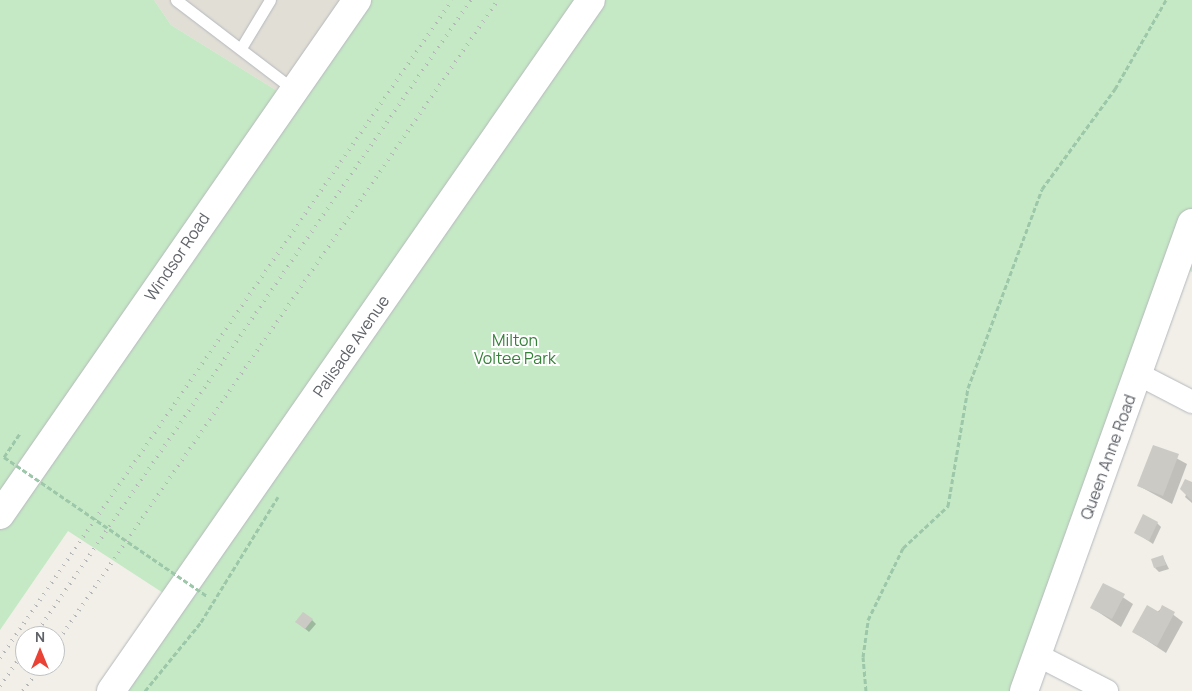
<!DOCTYPE html>
<html>
<head>
<meta charset="utf-8">
<style>
  body { margin:0 }
  #map { position:relative; width:1192px; height:691px; overflow:hidden; background:#f1efe8; font-family:Manrope,sans-serif }
  div>[style] { position:absolute }
  [style*='--x'] { left:calc(var(--x)*1px); top:calc(var(--y)*1px); width:calc(var(--w)*1px); rotate:calc(var(--a)*1deg) }
  .education>* { inset:0; background:#e1ded6 }
  .green>* { inset:0; background:#c5e8c5 }
  .shadow>* { inset:0; background:#0003 }
  .building>* { inset:0; background:#cccac5 }
  .path>* { height:3px; margin-top:-1.5px; transform-origin:0; background:repeating-linear-gradient(90deg,#9cc7a9 0 5px,transparent 0 7.5px) }
  .roads { filter:drop-shadow(0 0 1px #b5b8bc) drop-shadow(0 0 1px #b5b8bc) }
  .lane>* { height:11px; margin:-5.5px; padding:0 5.5px; transform-origin:5.5px; border-radius:5.5px; background:#fff }
  .street>* { height:22px; margin:-11px; padding:0 11px; transform-origin:11px; border-radius:11px; background:#fff }
  .secondary>* { height:28px; margin:-14px; padding:0 14px; transform-origin:14px; border-radius:14px; background:#fff }
  .rail>* { height:4px; margin-top:-2px; transform-origin:0; background:repeating-linear-gradient(90deg,#b6b7b8 0 1px,transparent 0 7px) }
  .path-bridge>* { height:3px; margin-top:-1.5px; transform-origin:0; background:repeating-linear-gradient(90deg,#9cc7a9 0 5px,transparent 0 7.5px) }
  span { translate:-50% -50%; white-space:nowrap; text-align:center; line-height:1.15; -webkit-text-stroke:4px #fff; paint-order:stroke }
  .street-label { font-size:16px; color:#5f6368 }
  .park-label { font-size:16px; color:#348238 }
  .north { position:absolute; left:15px; top:626px; width:50px; height:50px; box-sizing:border-box; background:#fff; border:1px solid #bfc1c3; border-radius:50%; rotate:0deg; font-size:14px; font-weight:700; line-height:20px; text-align:center; color:#5f6368 }
  .north::after { content:''; display:block; margin:auto; width:18px; height:22px; background:#ea4335; clip-path:polygon(50% 0,100% 100%,50% 72%,0 100%) }
</style>
</head>
<body>
<div id="map">
  <div class="education">
    <div style="clip-path:polygon(154px 0,356px 0,287px 97px,171px 25px)"></div>
  </div>
  <div class="green">
    <div style="clip-path:polygon(0 0,154px 0,171px 25px,287px 97px,357px 0,1192px 0,1192px 272px,1178px 265px,1024px 691px,111px 691px,174px 600px,68px 531px,0 630px)"></div>
  </div>
  <div class="shadow">
    <div style="clip-path:polygon(1154px 446px,1187px 464px,1172px 504px,1139px 486px)"></div>
    <div style="clip-path:polygon(1192px 483px,1192px 503px,1185px 497px)"></div>
    <div style="clip-path:polygon(1157px 523px,1161px 527px,1153px 544px,1135px 532px)"></div>
    <div style="clip-path:polygon(1163px 557px,1169px 569px,1159px 572px,1155px 568px)"></div>
    <div style="clip-path:polygon(1103px 584px,1133px 604px,1121px 627px,1092px 608px)"></div>
    <div style="clip-path:polygon(1163px 607px,1183px 622px,1166px 653px,1134px 632px)"></div>
    <div style="clip-path:polygon(312px 620px,316px 624px,309px 632px,297px 622px)"></div>
  </div>
  <div class="building">
    <div style="clip-path:polygon(1153px 445px,1179px 454px,1163px 496px,1137px 486px)"></div>
    <div style="clip-path:polygon(1185px 479px,1192px 482px,1192px 501px,1180px 489px)"></div>
    <div style="clip-path:polygon(1143px 514px,1158px 522px,1149px 541px,1134px 533px)"></div>
    <div style="clip-path:polygon(1163px 555px,1166px 565px,1154px 568px,1151px 559px)"></div>
    <div style="clip-path:polygon(1103px 583px,1125px 594px,1112px 619px,1090px 608px)"></div>
    <div style="clip-path:polygon(1147px 605px,1159px 612px,1162px 605px,1175px 612px,1157px 646px,1132px 632px)"></div>
    <div style="clip-path:polygon(303px 612px,313px 619px,305px 629px,295px 622px)"></div>
  </div>
  <div class="path">
    <div style="--x:4;--y:457;--w:30;--a:-56"></div>
    <div style="--x:145;--y:691;--w:89;--a:-50.9"></div>
    <div style="--x:201;--y:622;--w:147;--a:-58.4"></div>
    <div style="--x:866;--y:691;--w:34;--a:-95"></div>
    <div style="--x:863;--y:657;--w:37;--a:-82"></div>
    <div style="--x:868;--y:620;--w:80;--a:-64.1"></div>
    <div style="--x:903;--y:548;--w:62;--a:-43"></div>
    <div style="--x:948;--y:506;--w:120;--a:-80.4"></div>
    <div style="--x:968;--y:388;--w:212;--a:-69.6"></div>
    <div style="--x:1042;--y:189;--w:124;--a:-53.9"></div>
    <div style="--x:1115;--y:89;--w:103;--a:-60.2"></div>
  </div>
  <div class="roads">
    <div class="lane">
      <div style="--x:176;--y:0;--w:147;--a:37.3"></div>
      <div style="--x:241;--y:48;--w:56;--a:-58.9"></div>
    </div>
    <div class="street">
      <div style="--x:1138;--y:374;--w:61;--a:27.4"></div>
      <div style="--x:1037;--y:655;--w:79;--a:27.2"></div>
    </div>
    <div class="secondary">
      <div style="--x:0;--y:515;--w:627;--a:-55.27"></div>
      <div style="--x:111;--y:691;--w:841;--a:-55.21"></div>
      <div style="--x:1024;--y:691;--w:497;--a:-70.3"></div>
    </div>
  </div>
  <div class="rail">
    <div style="--x:34;--y:636;--w:772;--a:-55.51"></div>
    <div style="--x:55;--y:645;--w:782;--a:-55.52"></div>
    <div style="--x:0;--y:658;--w:798;--a:-55.51"></div>
    <div style="--x:0;--y:686;--w:44;--a:-55.2"></div>
    <div style="--x:23;--y:691;--w:31;--a:-54"></div>
  </div>
  <div class="path-bridge">
    <div style="--x:4;--y:457;--w:246;--a:34.4"></div>
  </div>
  <div class="street-label">
    <span style="left:177px;top:257px;rotate:-56deg">Windsor Road</span>
    <span style="left:351px;top:346px;rotate:-55deg">Palisade Avenue</span>
    <span style="left:1108px;top:457px;rotate:-70deg">Queen Anne Road</span>
  </div>
  <div class="park-label">
    <span style="left:515px;top:349px">Milton<br>Voltee Park</span>
  </div>
  <div class="north">N</div>
</div>
</body>
</html>
